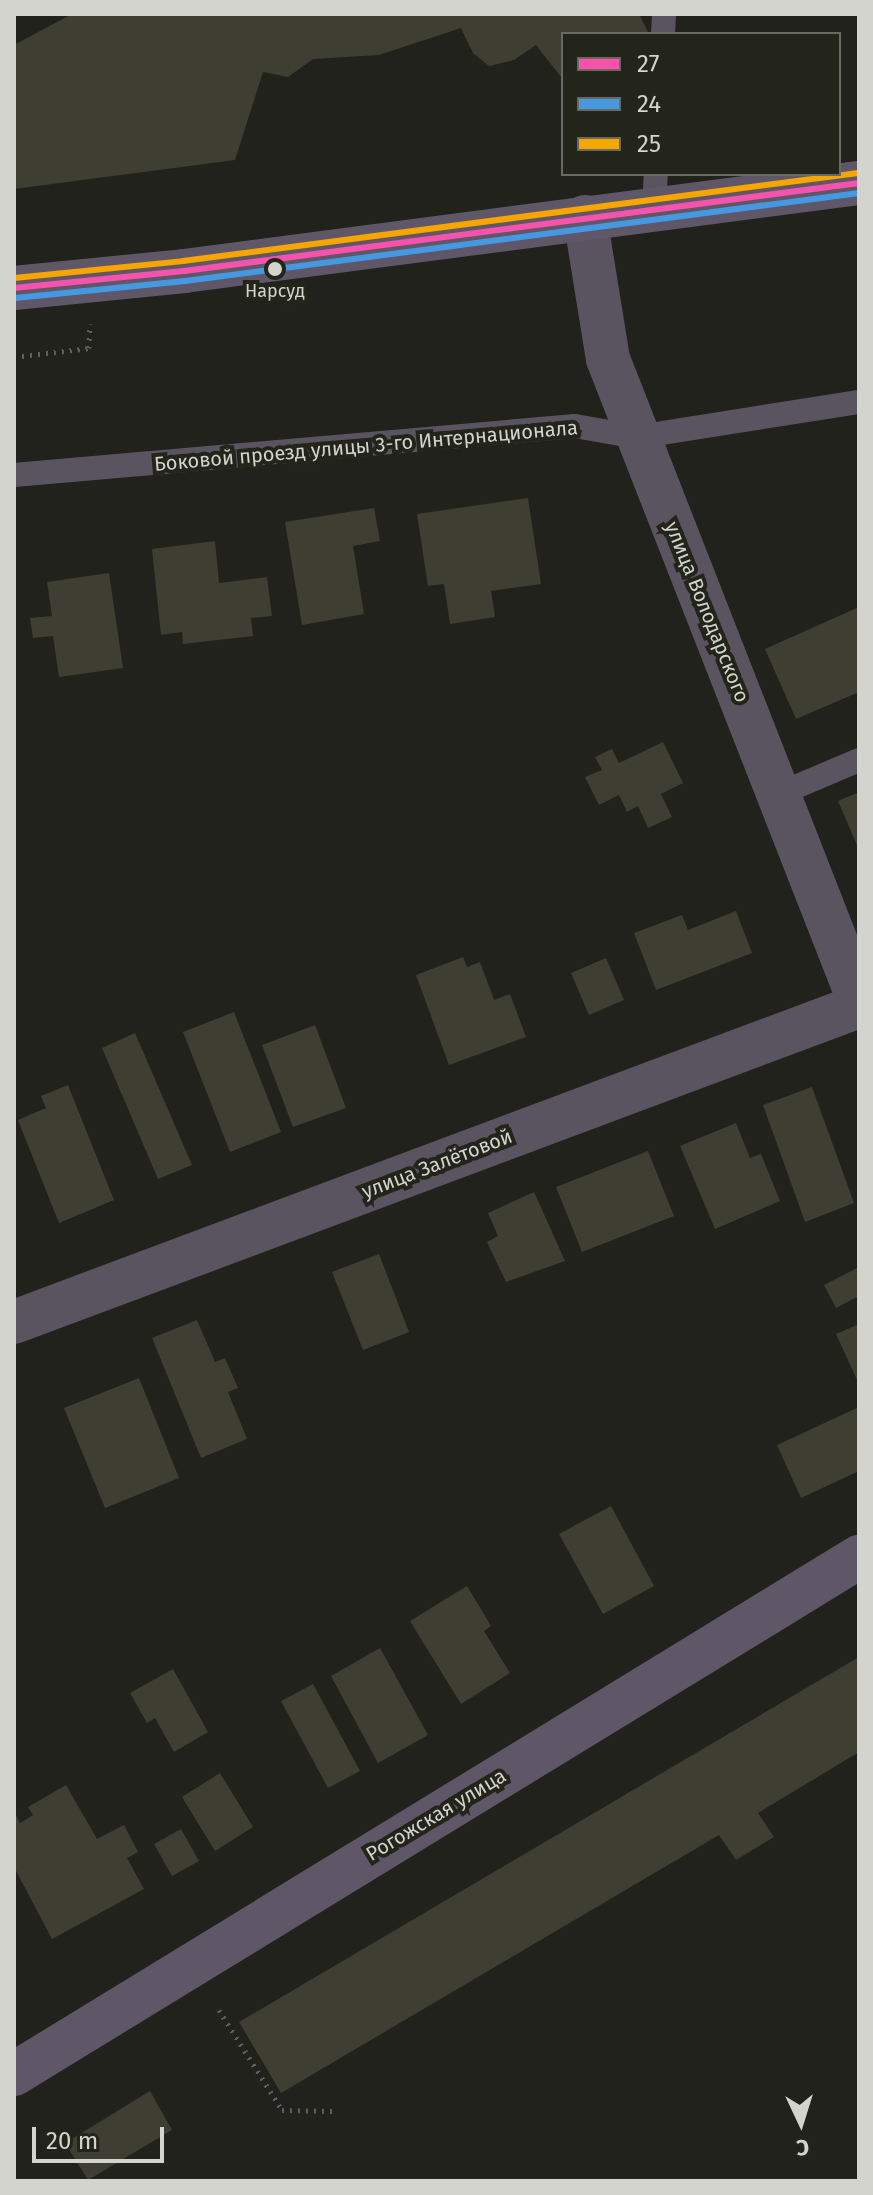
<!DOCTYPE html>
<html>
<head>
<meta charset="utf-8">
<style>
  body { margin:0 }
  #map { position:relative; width:873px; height:2195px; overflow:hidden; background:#21221c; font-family:"Fira Sans",sans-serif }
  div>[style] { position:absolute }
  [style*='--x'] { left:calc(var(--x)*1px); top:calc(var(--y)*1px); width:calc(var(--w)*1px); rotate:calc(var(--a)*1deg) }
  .building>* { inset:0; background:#3e3f32 }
  .path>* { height:5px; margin-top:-2.5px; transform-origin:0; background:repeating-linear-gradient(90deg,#605c63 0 2px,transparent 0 8px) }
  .lane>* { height:24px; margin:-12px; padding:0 12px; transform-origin:12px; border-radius:12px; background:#5a5461 }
  .street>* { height:44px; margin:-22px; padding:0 22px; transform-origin:22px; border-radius:22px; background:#5a5461 }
  .secondary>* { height:44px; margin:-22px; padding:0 22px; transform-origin:22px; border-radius:22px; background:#5f5768 }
  .bus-1>* { height:6px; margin:-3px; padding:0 3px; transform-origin:3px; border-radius:3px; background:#f653ac }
  .bus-2>* { height:6px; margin:-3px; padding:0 3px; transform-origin:3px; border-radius:3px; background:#4699e1 }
  .bus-3>* { height:6px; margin:-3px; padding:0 3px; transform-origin:3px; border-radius:3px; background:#f7a600 }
  .dots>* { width:22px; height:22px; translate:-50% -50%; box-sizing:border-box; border:4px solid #23241a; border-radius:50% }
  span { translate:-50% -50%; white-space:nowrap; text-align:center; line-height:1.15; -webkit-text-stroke:8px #23241a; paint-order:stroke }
  .bus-label { font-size:18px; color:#d3d4cd }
  .street-label { font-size:20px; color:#d3d4cd }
  .frame { position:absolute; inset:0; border:16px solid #d3d4cd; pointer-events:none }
  .legend { position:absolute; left:561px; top:32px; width:280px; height:144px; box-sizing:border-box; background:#23241a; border:2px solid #696a62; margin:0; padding:10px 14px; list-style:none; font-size:24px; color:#d3d4cd }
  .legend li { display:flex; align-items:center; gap:16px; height:40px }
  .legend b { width:40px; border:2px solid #696a62 }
  .north { position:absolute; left:761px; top:2083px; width:80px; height:80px; -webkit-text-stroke:6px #23241a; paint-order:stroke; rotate:176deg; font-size:22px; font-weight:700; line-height:32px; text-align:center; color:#d3d4cd }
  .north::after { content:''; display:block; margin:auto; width:28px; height:36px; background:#d3d4cd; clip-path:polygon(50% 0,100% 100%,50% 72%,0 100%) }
  .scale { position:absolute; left:32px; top:2127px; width:132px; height:36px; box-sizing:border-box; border:4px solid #d3d4cd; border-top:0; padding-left:10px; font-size:24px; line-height:28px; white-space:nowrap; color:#d3d4cd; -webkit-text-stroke:6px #23241a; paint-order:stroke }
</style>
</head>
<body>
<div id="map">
  <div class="building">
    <div style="clip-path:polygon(72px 14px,639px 14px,649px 34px,563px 34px,561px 77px,536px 45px,514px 60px,489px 66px,473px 53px,461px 28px,379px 55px,313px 59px,288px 77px,263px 72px,235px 160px,14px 189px,14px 45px)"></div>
    <div style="clip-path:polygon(528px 498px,541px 584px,491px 591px,495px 617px,450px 624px,444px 584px,428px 586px,417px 514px)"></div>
    <div style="clip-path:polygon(374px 508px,380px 541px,353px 546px,364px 614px,302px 625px,285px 522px)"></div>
    <div style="clip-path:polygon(215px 541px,219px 583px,267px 577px,272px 616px,251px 618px,253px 636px,183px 644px,182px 632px,161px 635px,152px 549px)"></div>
    <div style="clip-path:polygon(109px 573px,123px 668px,59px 677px,53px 636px,33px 638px,30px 618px,52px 616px,47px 582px)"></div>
    <div style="clip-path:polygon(859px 607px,859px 692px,796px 719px,765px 649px)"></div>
    <div style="clip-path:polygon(663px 742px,683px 783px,661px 794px,672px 817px,648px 828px,638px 806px,627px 812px,619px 795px,599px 805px,585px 777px,602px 770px,595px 757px,612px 749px,619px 763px)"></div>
    <div style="clip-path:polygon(859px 792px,859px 850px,838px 801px)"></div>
    <div style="clip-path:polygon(736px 911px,752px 953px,656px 990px,634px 933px,682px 915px,688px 930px)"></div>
    <div style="clip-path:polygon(463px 957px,467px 967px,480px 962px,494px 1000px,510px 994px,526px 1037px,449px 1065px,416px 975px)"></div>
    <div style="clip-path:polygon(606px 958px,624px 1000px,589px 1015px,571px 973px)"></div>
    <div style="clip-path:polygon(234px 1012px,281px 1132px,230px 1152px,183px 1032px)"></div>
    <div style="clip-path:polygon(315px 1025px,346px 1108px,293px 1127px,262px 1045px)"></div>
    <div style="clip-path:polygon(135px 1033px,192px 1165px,158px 1179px,102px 1048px)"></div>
    <div style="clip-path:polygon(68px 1085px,114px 1200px,59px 1223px,18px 1120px,46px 1108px,41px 1096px)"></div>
    <div style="clip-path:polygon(812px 1087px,854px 1203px,805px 1222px,763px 1105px)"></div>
    <div style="clip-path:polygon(736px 1123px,750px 1158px,761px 1154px,780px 1201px,715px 1229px,680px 1146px)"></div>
    <div style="clip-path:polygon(648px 1151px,674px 1216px,582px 1252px,556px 1187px)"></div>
    <div style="clip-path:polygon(534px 1192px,565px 1261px,506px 1282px,487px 1242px,498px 1236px,488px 1213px)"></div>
    <div style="clip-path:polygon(379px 1254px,409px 1332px,363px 1350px,332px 1272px)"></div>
    <div style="clip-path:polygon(859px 1267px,859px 1296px,836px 1308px,824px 1285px)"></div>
    <div style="clip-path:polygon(197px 1320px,215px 1362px,225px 1358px,238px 1388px,228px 1392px,247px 1439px,201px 1458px,152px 1338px)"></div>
    <div style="clip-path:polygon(859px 1324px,859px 1384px,836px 1334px)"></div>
    <div style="clip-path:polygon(139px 1378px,179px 1478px,105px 1508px,64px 1408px)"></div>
    <div style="clip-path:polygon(859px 1407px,859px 1471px,801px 1498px,777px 1445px)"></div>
    <div style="clip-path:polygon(611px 1506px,654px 1586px,603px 1614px,559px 1534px)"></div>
    <div style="clip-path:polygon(467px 1586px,491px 1626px,484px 1631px,510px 1673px,461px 1704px,410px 1621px)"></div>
    <div style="clip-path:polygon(380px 1648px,428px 1735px,378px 1763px,331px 1676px)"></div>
    <div style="clip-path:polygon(859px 1657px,859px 1752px,758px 1813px,774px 1837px,736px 1860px,719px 1835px,281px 2093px,239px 2022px)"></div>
    <div style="clip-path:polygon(173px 1669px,208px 1732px,174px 1752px,155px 1718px,147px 1723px,130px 1693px)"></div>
    <div style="clip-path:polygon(313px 1684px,360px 1771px,328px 1788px,281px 1701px)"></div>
    <div style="clip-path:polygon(220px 1773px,253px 1827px,215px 1851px,182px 1797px)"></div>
    <div style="clip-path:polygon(66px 1785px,97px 1839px,124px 1825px,138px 1852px,127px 1858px,144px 1889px,52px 1939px,14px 1867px,14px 1811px,20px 1823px,33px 1815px,28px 1807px)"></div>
    <div style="clip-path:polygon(181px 1829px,199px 1861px,172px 1876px,154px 1844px)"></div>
    <div style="clip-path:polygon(150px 2091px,172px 2130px,88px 2180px,65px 2143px)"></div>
  </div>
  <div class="path">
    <div style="--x:14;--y:357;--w:76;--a:-6.8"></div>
    <div style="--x:89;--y:348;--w:24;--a:-88"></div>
    <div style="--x:219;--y:2010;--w:118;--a:57.8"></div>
    <div style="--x:282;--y:2110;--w:50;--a:1.1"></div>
  </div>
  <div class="lane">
    <div style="--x:663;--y:34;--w:20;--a:-87"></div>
    <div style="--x:654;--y:208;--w:34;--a:-87"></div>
    <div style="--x:14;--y:475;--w:563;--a:-4.99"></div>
    <div style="--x:575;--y:426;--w:63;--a:10.1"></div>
    <div style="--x:637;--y:437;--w:225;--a:-9"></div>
    <div style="--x:779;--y:794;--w:87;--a:-23"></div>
  </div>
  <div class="street">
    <div style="--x:585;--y:217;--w:144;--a:80.8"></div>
    <div style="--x:608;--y:359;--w:688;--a:68.62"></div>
    <div style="--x:14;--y:1322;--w:902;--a:-20.5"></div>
  </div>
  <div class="secondary">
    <div style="--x:14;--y:288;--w:171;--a:-5.7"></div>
    <div style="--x:184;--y:271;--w:681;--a:-7.43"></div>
    <div style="--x:14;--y:2074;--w:991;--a:-31.46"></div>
  </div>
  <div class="bus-1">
    <div style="--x:14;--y:288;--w:171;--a:-5.7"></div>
    <div style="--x:184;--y:271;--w:681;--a:-7.43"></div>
  </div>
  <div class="bus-2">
    <div style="--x:15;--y:298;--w:171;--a:-5.7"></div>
    <div style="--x:185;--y:281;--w:680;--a:-7.44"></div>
  </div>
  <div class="bus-3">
    <div style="--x:14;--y:278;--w:170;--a:-5.7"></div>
    <div style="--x:183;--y:261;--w:681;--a:-7.43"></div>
  </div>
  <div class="dots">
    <div style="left:275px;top:269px;background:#d3d4cd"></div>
  </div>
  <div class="bus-label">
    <span style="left:275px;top:291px">Нарсуд</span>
  </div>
  <div class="street-label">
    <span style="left:366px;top:446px;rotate:-5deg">Боковой проезд улицы 3-го Интернационала</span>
    <span style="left:707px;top:612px;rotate:68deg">улица Володарского</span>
    <span style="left:437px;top:1164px;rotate:-21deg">улица Залётовой</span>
    <span style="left:436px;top:1815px;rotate:-31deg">Рогожская улица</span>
  </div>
  <div class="frame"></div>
  <ul class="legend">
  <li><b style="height:10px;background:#f653ac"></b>27</li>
  <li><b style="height:10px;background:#4699e1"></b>24</li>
  <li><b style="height:10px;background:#f7a600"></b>25</li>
  </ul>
  <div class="north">С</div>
  <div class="scale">20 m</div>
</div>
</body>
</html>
